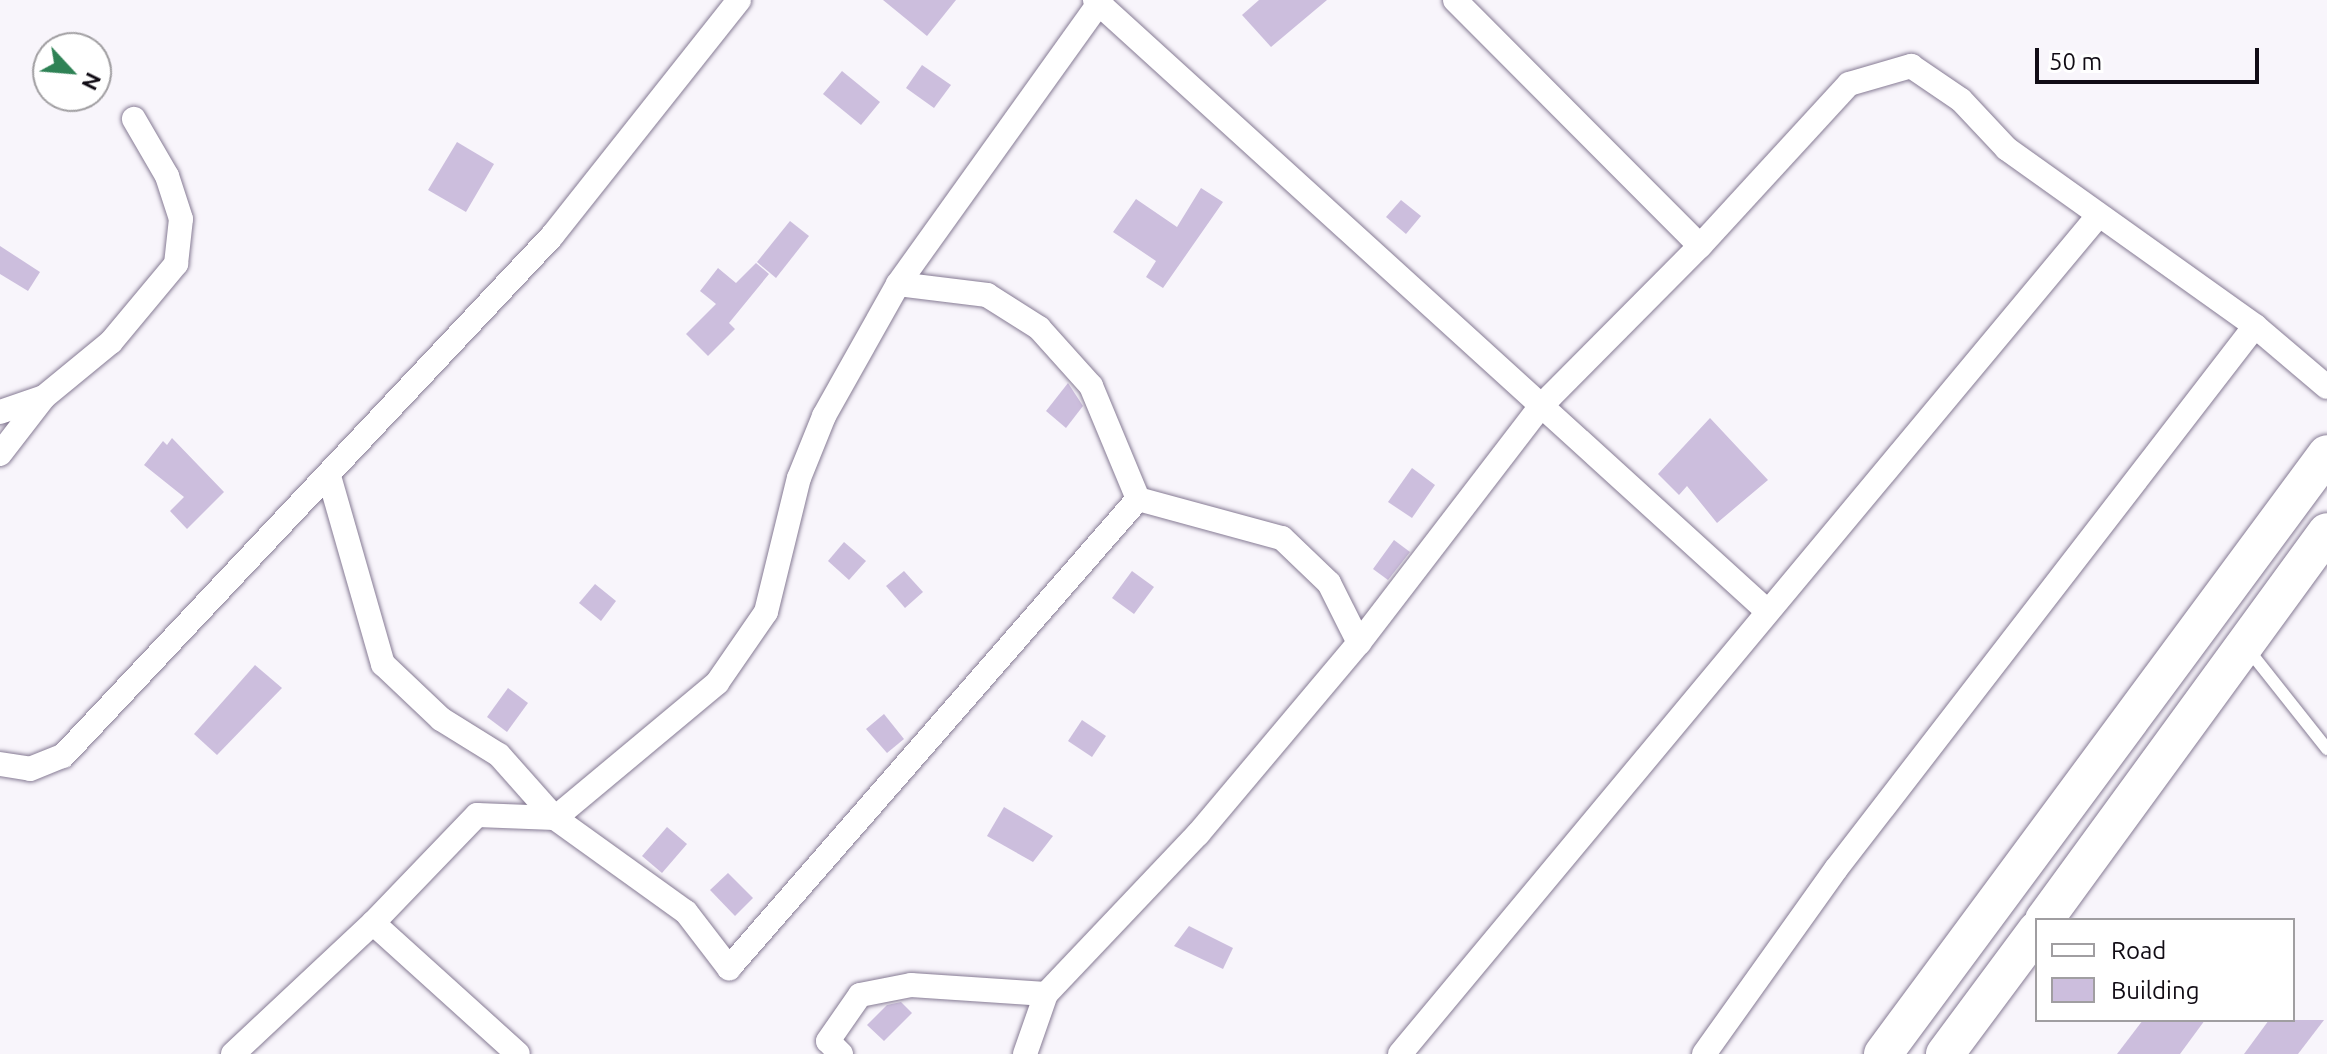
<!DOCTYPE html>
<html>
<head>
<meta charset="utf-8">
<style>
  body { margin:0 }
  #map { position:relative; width:2327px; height:1054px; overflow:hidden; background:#f8f5fb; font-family:Ubuntu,sans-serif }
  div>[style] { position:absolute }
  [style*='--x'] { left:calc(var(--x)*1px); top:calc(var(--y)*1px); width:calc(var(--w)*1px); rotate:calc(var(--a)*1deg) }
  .building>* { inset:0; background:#ccbedd }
  .roads { filter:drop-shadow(0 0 2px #867b94) drop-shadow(0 0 2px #867b94) }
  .service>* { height:12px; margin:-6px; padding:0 6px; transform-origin:6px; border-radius:6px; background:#fff }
  .minor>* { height:24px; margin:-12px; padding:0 12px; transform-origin:12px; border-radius:12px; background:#fff }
  .primary>* { height:38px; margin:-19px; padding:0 19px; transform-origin:19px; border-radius:19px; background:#fff }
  span { translate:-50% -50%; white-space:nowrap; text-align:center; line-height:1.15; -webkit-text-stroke:6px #fff; paint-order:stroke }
  .legend { position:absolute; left:2035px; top:918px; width:260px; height:104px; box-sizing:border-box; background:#fff; border:2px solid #a09ea1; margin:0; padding:10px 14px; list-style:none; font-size:24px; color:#110c15 }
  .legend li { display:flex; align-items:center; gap:16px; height:40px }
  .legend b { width:40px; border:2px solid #a09ea1 }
  .north { position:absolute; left:32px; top:32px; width:80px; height:80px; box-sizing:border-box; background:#fff; border:2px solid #a09ea1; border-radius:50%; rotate:116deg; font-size:22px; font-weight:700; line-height:32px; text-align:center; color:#110c15 }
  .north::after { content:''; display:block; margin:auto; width:28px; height:36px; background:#2e8255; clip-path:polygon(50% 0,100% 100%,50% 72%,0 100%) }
  .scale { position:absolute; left:2035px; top:48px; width:224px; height:36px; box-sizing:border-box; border:4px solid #110c15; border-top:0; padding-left:10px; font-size:24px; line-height:28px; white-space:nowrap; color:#110c15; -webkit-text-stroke:6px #fff; paint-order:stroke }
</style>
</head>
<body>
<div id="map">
  <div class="building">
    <div style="clip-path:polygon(883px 0,956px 0,927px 36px)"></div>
    <div style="clip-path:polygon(1259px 0,1327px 0,1271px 47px,1242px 15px)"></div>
    <div style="clip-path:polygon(922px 65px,951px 85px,934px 108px,906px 88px)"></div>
    <div style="clip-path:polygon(842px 71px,880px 102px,861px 125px,823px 94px)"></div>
    <div style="clip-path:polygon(457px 142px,494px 164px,466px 212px,428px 190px)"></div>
    <div style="clip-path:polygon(1201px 188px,1223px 202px,1163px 288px,1146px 277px,1156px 261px,1113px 232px,1136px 199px,1177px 227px)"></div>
    <div style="clip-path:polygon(1401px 200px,1421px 216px,1406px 234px,1386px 217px)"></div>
    <div style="clip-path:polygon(790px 221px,809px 236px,776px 278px,757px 262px)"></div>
    <div style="clip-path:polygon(0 246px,40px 272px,28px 291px,0 274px)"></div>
    <div style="clip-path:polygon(756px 263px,769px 274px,729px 323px,735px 329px,708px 356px,686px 334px,716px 304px,700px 291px,718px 268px,736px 283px)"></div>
    <div style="clip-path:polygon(1068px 383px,1083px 406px,1066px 428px,1046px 411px)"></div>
    <div style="clip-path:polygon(1710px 418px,1768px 480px,1717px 523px,1687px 486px,1679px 495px,1658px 474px)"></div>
    <div style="clip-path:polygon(172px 438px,224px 492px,187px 529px,170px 511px,184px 497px,144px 465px,163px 441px,167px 445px)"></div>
    <div style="clip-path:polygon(1412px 468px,1435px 485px,1412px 518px,1388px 502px)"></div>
    <div style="clip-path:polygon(1394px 540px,1410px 552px,1388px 580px,1373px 569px)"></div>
    <div style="clip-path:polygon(844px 542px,866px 561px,849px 580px,828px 561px)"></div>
    <div style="clip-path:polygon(904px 571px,923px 592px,905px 608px,886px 586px)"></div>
    <div style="clip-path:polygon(1132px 571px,1154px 587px,1134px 614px,1112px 598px)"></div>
    <div style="clip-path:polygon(595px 584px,616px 601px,601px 621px,579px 603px)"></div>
    <div style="clip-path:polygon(255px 665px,282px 688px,217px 755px,194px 734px)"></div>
    <div style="clip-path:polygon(508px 688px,528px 703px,507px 732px,487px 717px)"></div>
    <div style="clip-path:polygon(884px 714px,904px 739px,887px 753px,866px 729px)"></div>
    <div style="clip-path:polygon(1082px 720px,1106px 736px,1092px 757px,1068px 741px)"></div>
    <div style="clip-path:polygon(1004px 807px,1053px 836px,1033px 862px,987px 836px)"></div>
    <div style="clip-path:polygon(667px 827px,687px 844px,662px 873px,642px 856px)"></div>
    <div style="clip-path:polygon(728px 873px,753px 898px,735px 916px,710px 890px)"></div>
    <div style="clip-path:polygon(1189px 926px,1233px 948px,1223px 969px,1174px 946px)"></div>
    <div style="clip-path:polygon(901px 1002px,912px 1013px,884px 1041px,867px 1025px,887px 1005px)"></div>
    <div style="clip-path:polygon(2143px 1020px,2205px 1020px,2180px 1054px,2117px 1054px)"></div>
    <div style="clip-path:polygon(2269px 1020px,2324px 1020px,2298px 1054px,2244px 1054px)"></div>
  </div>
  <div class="roads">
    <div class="service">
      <div style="--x:2247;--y:648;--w:129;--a:51.6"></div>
    </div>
    <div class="minor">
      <div style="--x:1095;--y:0;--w:907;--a:42.27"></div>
      <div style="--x:1455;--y:0;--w:347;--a:45.1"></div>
      <div style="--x:898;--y:284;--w:90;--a:7"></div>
      <div style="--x:987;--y:295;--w:62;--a:32.4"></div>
      <div style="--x:1039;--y:328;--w:78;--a:48.1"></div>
      <div style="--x:1091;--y:386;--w:122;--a:67.4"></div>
      <div style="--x:0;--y:412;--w:46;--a:-18.8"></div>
      <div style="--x:0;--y:454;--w:72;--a:-52.3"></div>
      <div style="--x:44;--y:397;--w:87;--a:-39.4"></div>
      <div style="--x:111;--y:342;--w:102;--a:-50.2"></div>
      <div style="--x:176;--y:264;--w:45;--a:-83.7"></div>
      <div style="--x:181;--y:219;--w:45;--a:-108"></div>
      <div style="--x:167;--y:176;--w:66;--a:-120.1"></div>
      <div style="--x:329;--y:476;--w:196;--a:74"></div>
      <div style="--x:383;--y:664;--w:80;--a:43.5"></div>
      <div style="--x:441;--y:719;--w:68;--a:31.8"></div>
      <div style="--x:499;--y:755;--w:84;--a:48.4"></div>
      <div style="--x:555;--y:818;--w:161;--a:35.7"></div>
      <div style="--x:686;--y:912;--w:71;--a:52.5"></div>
      <div style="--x:729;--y:968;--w:622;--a:-48.91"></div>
      <div style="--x:1138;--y:499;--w:149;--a:15.2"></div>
      <div style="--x:1282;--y:538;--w:65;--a:43.8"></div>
      <div style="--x:1329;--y:583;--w:67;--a:63.4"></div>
      <div style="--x:0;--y:764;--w:30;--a:9"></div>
      <div style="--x:30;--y:769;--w:35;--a:-22"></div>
      <div style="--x:63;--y:756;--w:714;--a:-46.76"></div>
      <div style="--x:552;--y:236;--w:301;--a:-51.6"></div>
      <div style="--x:373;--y:923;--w:195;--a:42.1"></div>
      <div style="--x:233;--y:1054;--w:192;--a:-43.1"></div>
      <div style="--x:373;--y:923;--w:150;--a:-46.1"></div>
      <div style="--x:477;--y:815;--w:78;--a:2.2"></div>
      <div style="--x:555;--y:818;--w:211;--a:-39.8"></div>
      <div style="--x:717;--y:683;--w:86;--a:-55.4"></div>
      <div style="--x:766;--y:612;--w:138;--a:-76.2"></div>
      <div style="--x:799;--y:478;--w:67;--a:-68"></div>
      <div style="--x:824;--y:416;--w:151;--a:-60.7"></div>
      <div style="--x:898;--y:284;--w:349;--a:-54.4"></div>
      <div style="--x:841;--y:1054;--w:18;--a:-135"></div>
      <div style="--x:828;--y:1041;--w:56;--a:-55.2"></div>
      <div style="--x:860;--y:995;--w:52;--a:-11.1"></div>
      <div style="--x:911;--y:985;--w:135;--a:3.8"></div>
      <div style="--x:1025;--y:1054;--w:64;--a:-70.7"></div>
      <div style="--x:1046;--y:994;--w:221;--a:-46.5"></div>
      <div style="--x:1198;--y:834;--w:250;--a:-49.9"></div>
      <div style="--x:1359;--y:643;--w:299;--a:-52.5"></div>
      <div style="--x:1541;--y:406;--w:226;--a:-45.2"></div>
      <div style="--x:1700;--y:246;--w:220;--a:-47.4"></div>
      <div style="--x:1849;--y:84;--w:65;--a:-16.2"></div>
      <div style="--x:1911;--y:66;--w:60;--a:34.2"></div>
      <div style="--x:1961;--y:100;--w:67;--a:46.8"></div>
      <div style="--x:2007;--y:149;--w:305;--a:35.5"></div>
      <div style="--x:2255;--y:326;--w:94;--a:40.3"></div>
      <div style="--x:1400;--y:1054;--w:1089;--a:-50.21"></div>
      <div style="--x:1704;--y:1054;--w:227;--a:-54.5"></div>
      <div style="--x:1836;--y:869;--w:686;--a:-52.34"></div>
    </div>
    <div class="primary">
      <div style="--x:2044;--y:920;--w:480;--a:-53.9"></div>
      <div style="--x:1883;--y:1054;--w:746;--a:-53.5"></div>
      <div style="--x:1945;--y:1054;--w:154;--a:-53.4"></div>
    </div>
  </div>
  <ul class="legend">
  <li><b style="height:10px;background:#fff"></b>Road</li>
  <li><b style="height:22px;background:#ccbedd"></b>Building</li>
  </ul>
  <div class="north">N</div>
  <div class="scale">50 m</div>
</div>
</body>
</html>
